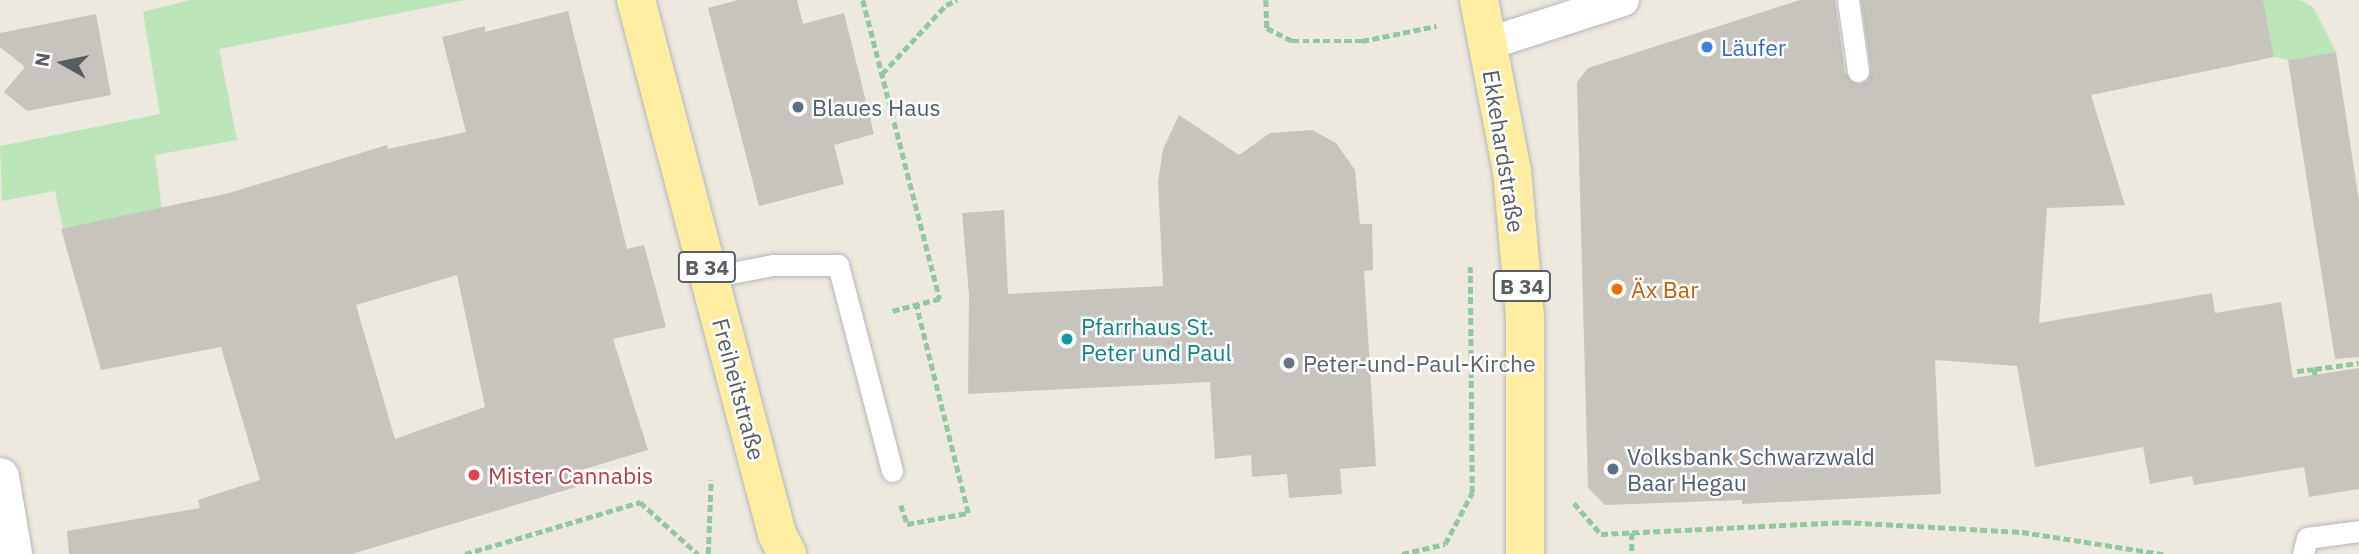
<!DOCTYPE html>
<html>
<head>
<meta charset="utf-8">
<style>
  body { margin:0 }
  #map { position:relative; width:2359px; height:554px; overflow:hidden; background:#ede9df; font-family:"IBM Plex Sans",sans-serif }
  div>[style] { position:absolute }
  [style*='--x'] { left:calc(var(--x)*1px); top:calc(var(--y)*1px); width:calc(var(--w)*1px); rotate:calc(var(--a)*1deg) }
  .green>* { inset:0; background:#bbe6ba }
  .building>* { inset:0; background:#c7c4bd }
  .path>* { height:4.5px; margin-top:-2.25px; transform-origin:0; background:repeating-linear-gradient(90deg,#92c8a0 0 7px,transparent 0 10.5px) }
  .roads { filter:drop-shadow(0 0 2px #b3b7bb) drop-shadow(0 0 2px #b3b7bb) }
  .service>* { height:21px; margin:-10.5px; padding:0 10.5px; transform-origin:10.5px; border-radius:10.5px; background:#fff }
  .pedestrian>* { height:32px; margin:-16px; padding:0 16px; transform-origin:16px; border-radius:16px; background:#fff }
  .minor>* { height:38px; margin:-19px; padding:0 19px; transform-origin:19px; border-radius:19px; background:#fff }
  .primary>* { height:38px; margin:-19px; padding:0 19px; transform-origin:19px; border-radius:19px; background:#ffeda2 }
  .dots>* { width:19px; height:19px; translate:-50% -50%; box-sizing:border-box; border:4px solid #fff; border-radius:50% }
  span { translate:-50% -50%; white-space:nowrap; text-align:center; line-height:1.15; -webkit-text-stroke:5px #fff; paint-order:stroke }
  .shield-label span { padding:2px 5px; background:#fff; border:2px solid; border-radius:5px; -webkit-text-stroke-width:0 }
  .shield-label { font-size:21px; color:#585d62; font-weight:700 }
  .shop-label { font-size:23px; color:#366cbe }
  .left { translate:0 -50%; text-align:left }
  .service-label { font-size:23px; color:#4e5e75 }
  .street-label { font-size:23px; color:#585d62 }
  .food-label { font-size:23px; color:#c56008 }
  .culture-label { font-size:23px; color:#0d838f }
  .worship-label { font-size:23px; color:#5b616d }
  .health-label { font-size:23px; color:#be3a42 }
  .north { position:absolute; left:28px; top:28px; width:70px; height:70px; -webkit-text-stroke:5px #fff; paint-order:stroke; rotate:279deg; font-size:19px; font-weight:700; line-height:28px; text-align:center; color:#585d62 }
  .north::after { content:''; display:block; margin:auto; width:24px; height:32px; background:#585d62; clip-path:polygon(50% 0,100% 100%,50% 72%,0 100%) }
</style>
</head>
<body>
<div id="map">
  <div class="green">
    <div style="clip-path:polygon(191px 0,465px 0,219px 49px,237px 140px,155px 155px,162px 210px,63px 229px,55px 191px,2px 201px,0 146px,160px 114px,143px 12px)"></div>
    <div style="clip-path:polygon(2263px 0,2299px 0,2313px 7px,2336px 52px,2288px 60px,2274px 57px)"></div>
  </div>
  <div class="building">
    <div style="clip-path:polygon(738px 0,797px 0,803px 24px,844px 13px,874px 134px,834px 145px,844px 184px,759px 206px,708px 8px)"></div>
    <div style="clip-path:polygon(1800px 0,1835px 0,1845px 73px,1859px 84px,1867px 81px,1871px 70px,1861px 0,2263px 0,2274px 57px,2091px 95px,2125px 205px,2047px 208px,2039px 323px,2212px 293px,2215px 313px,2281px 302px,2293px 378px,2359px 368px,2359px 489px,2309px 497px,2304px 467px,2194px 485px,2192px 476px,2150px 484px,2143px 447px,2035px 467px,2017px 366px,1935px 360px,1941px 494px,1742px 504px,1742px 500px,1605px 505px,1588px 488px,1577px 82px,1588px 68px)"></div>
    <div style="clip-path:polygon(evenodd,568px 11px,627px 249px,644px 245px,666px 327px,613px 339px,648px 450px,571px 473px,576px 487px,352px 554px,69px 554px,67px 531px,200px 508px,198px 500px,260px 480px,221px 347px,101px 370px,61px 229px,229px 193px,387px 145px,388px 149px,466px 132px,442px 37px,485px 26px,485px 32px,568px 11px,457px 275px,485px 407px,395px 439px,356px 305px,457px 275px)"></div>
    <div style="clip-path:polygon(96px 14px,111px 95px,27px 111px,4px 92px,25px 67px,0 47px,0 33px)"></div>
    <div style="clip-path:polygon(2336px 52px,2359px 201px,2359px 357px,2335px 359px,2288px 60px)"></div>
    <div style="clip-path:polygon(1179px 115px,1239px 155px,1270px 133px,1312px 130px,1336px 143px,1355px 170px,1360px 224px,1372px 224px,1373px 270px,1364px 271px,1376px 466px,1340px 469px,1342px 494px,1289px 498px,1287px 474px,1252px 477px,1251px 455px,1215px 459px,1210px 382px,968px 394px,969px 295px,962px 213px,1004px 210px,1008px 294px,1163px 286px,1158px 182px,1163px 149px)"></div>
  </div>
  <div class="path">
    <div style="--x:863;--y:0;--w:309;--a:75.6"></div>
    <div style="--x:940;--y:299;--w:52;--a:165.4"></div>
    <div style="--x:1266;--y:0;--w:28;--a:88"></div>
    <div style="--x:1267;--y:28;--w:28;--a:27"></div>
    <div style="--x:1292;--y:41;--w:70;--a:0"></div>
    <div style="--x:1362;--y:41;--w:76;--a:-11.5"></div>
    <div style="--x:882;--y:74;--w:94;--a:-47.2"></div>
    <div style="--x:946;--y:5;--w:12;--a:-24"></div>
    <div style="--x:2315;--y:369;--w:44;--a:-7.8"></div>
    <div style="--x:2297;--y:371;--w:18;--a:-6"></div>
    <div style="--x:2315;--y:369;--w:6;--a:90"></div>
    <div style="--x:1574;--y:503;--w:41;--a:48.9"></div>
    <div style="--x:1601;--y:534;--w:243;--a:-2.8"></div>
    <div style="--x:1844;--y:522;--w:178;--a:3.2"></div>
    <div style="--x:2022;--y:532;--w:143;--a:8.9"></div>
    <div style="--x:901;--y:505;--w:20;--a:72"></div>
    <div style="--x:907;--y:524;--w:62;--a:-10.2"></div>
    <div style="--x:968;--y:513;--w:214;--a:-104"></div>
    <div style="--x:1632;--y:533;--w:21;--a:90"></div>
    <div style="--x:465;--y:554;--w:183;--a:-16.5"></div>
    <div style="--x:640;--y:502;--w:78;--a:41.9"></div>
    <div style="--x:708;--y:554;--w:74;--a:-87.7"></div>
    <div style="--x:1402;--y:554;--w:44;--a:-13.1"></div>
    <div style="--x:1445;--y:544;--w:58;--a:-62.1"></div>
    <div style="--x:1472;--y:493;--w:226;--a:-90.5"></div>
  </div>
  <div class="roads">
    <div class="service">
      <div style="--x:1848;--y:0;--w:72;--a:82"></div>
      <div style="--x:710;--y:277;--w:64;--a:-10.8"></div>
      <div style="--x:773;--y:265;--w:65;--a:0"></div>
      <div style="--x:838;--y:265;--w:213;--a:75.3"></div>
      <div style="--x:2303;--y:554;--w:16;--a:-76"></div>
      <div style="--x:2307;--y:538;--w:52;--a:-7.7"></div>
    </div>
    <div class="pedestrian">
      <div style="--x:1487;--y:44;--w:143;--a:-17.9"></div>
    </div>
    <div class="minor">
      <div style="--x:0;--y:477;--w:78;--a:80.4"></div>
    </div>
    <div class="primary">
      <div style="--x:636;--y:0;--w:552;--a:75.21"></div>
      <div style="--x:777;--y:534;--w:22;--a:63"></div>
      <div style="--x:1479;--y:0;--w:174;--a:79.1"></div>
      <div style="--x:1512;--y:171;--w:146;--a:84.9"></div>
      <div style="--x:1525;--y:316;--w:238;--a:90"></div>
    </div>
  </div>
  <div class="dots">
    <div style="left:1707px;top:47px;background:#3f7fe0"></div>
    <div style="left:798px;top:107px;background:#5c6f8a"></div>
    <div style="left:1617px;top:289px;background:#e8710a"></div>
    <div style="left:1067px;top:339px;background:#0f9aa8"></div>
    <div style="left:1289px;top:363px;background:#6b7280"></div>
    <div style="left:1613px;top:469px;background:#5c6f8a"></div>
    <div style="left:474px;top:475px;background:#e0444e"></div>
  </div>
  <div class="shield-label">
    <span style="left:707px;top:267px">B 34</span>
    <span style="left:1522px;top:286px">B 34</span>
  </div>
  <div class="shop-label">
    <span class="left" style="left:1721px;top:47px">Läufer</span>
  </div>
  <div class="service-label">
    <span class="left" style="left:812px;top:107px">Blaues Haus</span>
    <span class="left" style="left:1627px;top:469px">Volksbank Schwarzwald<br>Baar Hegau</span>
  </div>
  <div class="street-label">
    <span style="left:1504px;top:151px;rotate:81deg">Ekkehardstraße</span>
    <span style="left:739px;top:389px;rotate:75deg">Freiheitstraße</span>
  </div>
  <div class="food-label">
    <span class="left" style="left:1631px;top:289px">Äx Bar</span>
  </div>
  <div class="culture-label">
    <span class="left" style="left:1081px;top:339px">Pfarrhaus St.<br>Peter und Paul</span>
  </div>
  <div class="worship-label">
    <span class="left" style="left:1303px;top:363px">Peter-und-Paul-Kirche</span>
  </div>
  <div class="health-label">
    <span class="left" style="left:488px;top:475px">Mister Cannabis</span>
  </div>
  <div class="north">N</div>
</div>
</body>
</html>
